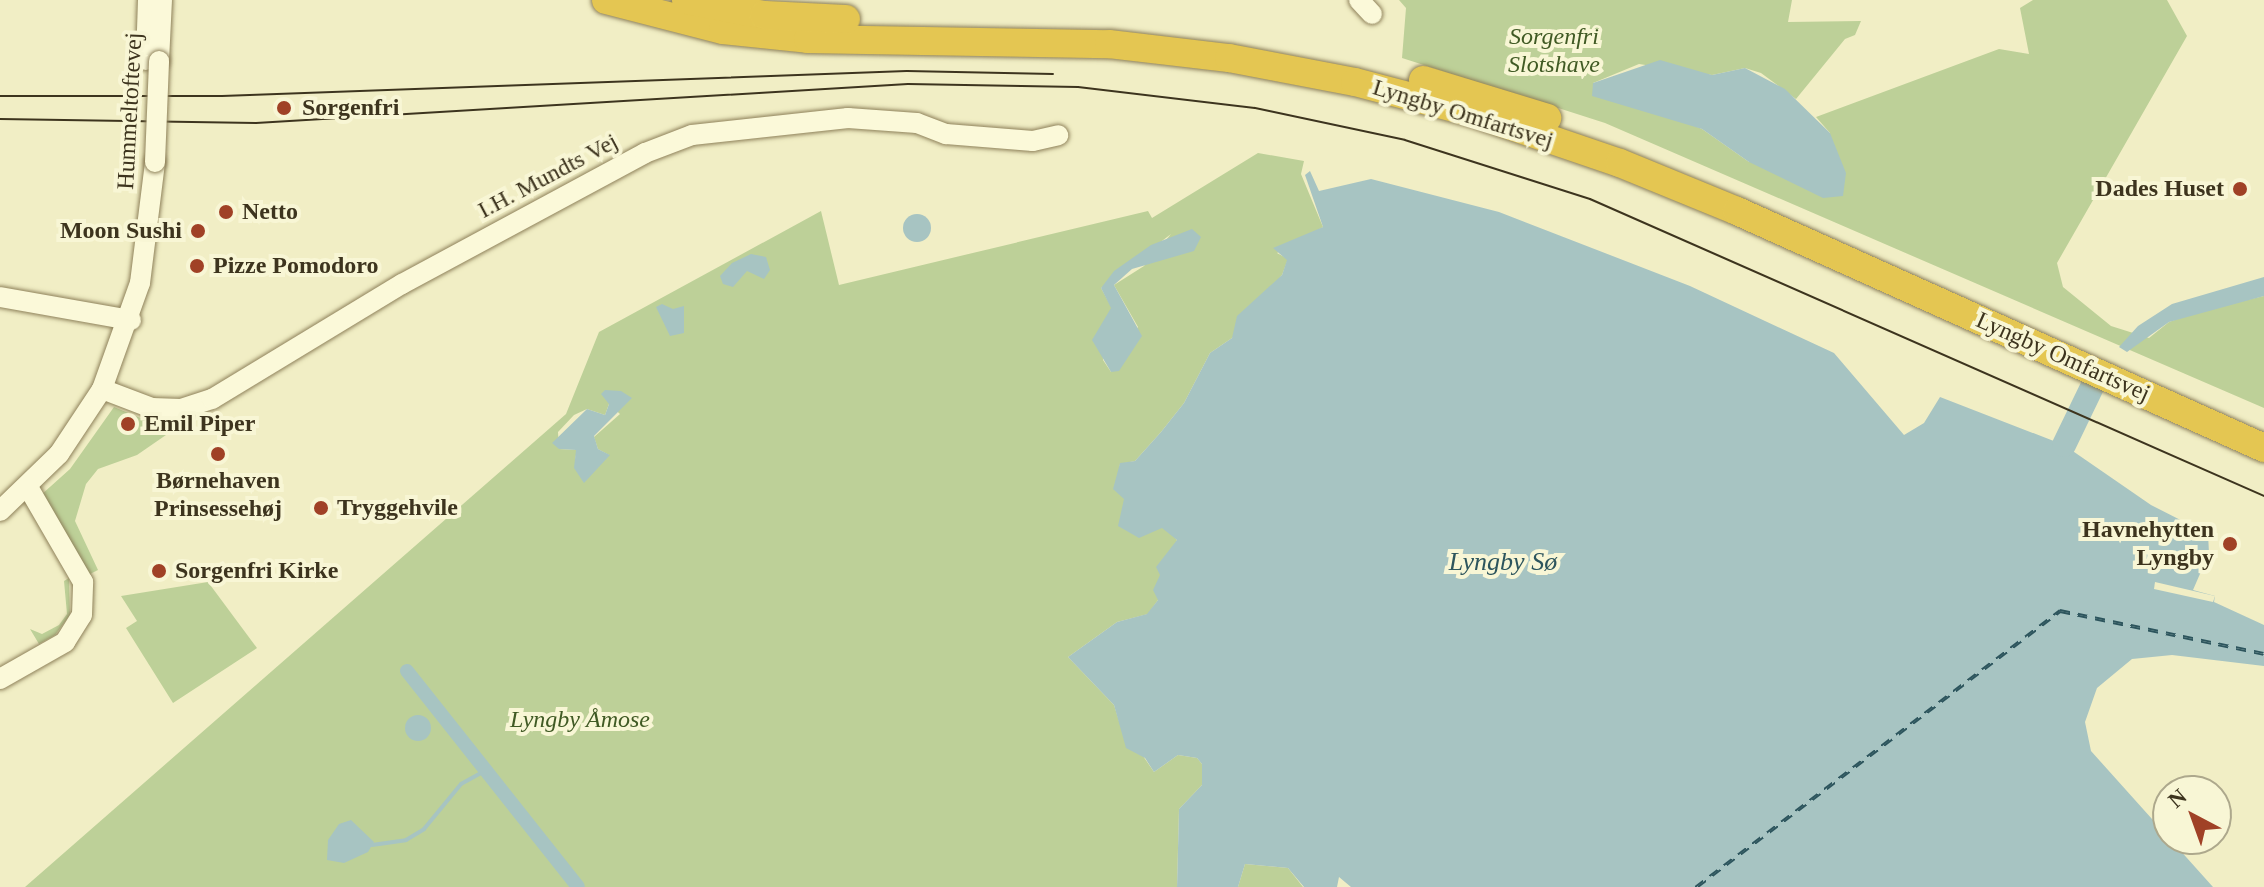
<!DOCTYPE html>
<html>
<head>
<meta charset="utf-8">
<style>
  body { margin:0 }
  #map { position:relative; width:2264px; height:887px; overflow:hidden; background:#f1eec5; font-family:"Times New Roman",serif }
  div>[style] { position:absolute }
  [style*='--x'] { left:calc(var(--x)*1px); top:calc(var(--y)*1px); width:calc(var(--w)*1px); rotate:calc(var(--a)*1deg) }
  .green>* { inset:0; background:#bdd098 }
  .water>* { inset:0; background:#a7c4c2 }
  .round { border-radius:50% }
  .pier>* { inset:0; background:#f1eec5 }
  .stream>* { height:4px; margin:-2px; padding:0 2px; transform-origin:2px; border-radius:2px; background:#a7c4c2 }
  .canal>* { height:14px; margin:-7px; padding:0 7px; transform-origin:7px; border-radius:7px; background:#a7c4c2 }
  .river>* { height:24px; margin:-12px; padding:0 12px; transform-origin:12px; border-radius:12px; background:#a7c4c2 }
  .ferry>* { height:2px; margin-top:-1px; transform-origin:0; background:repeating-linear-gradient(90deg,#2d555d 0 10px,transparent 0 18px) }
  .roads { filter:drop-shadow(0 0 2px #8e815a) drop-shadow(0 0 2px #8e815a) }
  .minor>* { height:20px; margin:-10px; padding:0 10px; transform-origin:10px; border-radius:10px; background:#fbf9d9 }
  .highway>* { height:28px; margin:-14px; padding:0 14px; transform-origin:14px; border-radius:14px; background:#e4c652 }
  .tram>* { height:2px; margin:-1px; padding:0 1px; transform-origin:1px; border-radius:1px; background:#3d341e }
  .bridges { filter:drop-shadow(0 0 2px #8e815a) drop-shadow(0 0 2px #8e815a) }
  .minor-bridge>* { height:20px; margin:-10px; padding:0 10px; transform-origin:10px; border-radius:10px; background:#fbf9d9 }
  .dots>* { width:22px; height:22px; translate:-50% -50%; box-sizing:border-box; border:4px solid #f8f6d5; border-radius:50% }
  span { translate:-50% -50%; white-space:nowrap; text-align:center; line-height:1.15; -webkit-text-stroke:8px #f8f6d5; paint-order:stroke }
  .park-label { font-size:24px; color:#405a24; font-style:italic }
  .poi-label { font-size:24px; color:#3d341e; font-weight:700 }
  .left { translate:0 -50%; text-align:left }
  .right { translate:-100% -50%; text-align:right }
  .street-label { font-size:24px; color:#3d341e }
  .water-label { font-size:26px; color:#2d555d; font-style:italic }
  .north { position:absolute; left:2152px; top:775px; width:80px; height:80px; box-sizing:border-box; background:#f8f6d5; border:2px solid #ada88c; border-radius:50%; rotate:319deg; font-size:22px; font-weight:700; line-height:32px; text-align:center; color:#3d341e }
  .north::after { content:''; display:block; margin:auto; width:28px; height:36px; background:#a04126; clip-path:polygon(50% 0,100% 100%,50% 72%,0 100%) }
</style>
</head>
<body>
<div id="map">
  <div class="green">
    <div style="clip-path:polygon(1399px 0,1792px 0,1788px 22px,1861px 21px,1855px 35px,1845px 39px,1796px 99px,1761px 73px,1745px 68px,1712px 75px,1639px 64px,1593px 83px,1702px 129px,1749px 162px,1830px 133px,1816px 117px,1999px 49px,2029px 54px,2020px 8px,2033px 0,2167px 0,2187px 36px,2057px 263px,2063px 287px,2111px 326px,2149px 338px,2169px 322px,2200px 311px,2264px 296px,2264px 408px,1605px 123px,1402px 58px,1406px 8px)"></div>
    <div style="clip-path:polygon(evenodd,1258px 153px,1304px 161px,1301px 174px,1323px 227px,1277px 253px,1288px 259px,1282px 275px,1232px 338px,1210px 353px,1184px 403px,1161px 432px,1135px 461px,1120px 464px,1118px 475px,1177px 540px,1161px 575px,1158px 600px,1148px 614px,1117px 622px,1068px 657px,1114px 705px,1119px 721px,1154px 772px,1178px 755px,1197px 758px,1202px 764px,1202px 785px,1179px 809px,1177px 887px,25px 887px,566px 414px,599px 332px,821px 211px,839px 285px,1148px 211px,1152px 218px,1258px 153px,1171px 234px,1144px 266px,1114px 285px,1138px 327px,1111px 372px,1103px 360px,1102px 329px,1112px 308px,1101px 288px,1171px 234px,1258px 153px,609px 404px,620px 414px,594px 437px,598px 449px,609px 455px,597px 467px,575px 460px,577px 450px,559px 449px,558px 432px,574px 415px,587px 409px,605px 415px,609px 404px)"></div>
    <div style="clip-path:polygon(114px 407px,155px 424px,166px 435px,137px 455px,98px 469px,86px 484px,75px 521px,98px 570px,90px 574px,41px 495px,70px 469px)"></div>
    <div style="clip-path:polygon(69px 578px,70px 615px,55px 635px,39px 644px,30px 629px,42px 634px,59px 625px,67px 614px,64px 581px)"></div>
    <div style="clip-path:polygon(208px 582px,257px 648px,173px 703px,126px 628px,137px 621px,121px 596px)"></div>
    <div style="clip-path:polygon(1245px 864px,1288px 868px,1303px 887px,1238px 887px)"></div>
  </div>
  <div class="water">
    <div style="clip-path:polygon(1660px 60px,1712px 75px,1745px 68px,1785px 89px,1830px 133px,1846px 173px,1843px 196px,1823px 198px,1749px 162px,1702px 129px,1592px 96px,1593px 83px)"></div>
    <div style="clip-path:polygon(1310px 171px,1319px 191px,1371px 179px,1499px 212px,1690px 286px,1834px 353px,1904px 435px,1924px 423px,1940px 397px,2064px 445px,2151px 505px,2208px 534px,2209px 553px,2193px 590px,2215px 596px,2214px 602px,2264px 625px,2264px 666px,2172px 655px,2132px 659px,2097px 688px,2085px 722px,2091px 751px,2213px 887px,1351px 887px,1339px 877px,1337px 887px,1304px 887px,1288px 868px,1245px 864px,1238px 887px,1177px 887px,1179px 809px,1202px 785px,1202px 764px,1197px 758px,1178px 755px,1154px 772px,1145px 758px,1126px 748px,1114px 705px,1068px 657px,1117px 622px,1147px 614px,1158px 600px,1153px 590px,1160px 575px,1156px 567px,1177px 540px,1162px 528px,1139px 538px,1118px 526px,1124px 499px,1113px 489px,1120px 463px,1135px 461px,1161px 432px,1184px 403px,1210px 353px,1232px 338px,1237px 316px,1282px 275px,1287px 260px,1273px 248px,1323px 227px,1305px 175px)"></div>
    <div class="round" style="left:903px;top:214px;width:28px;height:28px"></div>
    <div style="clip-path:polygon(1192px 229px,1201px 237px,1194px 251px,1132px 269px,1114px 285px,1142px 336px,1119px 371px,1111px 372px,1092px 340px,1111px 308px,1101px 288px,1114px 271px,1151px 245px)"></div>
    <div style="clip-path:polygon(751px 254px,766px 257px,770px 270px,764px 279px,747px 271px,733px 287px,723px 284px,720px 276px,732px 263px)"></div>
    <div style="clip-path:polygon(2264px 277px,2264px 296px,2169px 322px,2127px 352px,2119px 347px,2138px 326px,2172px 304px)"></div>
    <div style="clip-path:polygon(662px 304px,673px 309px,684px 306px,684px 333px,670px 336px,656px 307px)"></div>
    <div style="clip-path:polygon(605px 390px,621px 391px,632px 398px,594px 436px,598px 449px,610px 455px,584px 483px,574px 468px,576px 450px,559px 449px,552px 443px,587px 409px,605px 415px,609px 404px,601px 394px)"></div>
    <div class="round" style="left:405px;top:715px;width:26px;height:26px"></div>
    <div style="clip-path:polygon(351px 820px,374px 842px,368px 852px,344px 863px,327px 860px,328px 840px,339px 824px)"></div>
  </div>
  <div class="pier">
    <div style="clip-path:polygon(2155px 582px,2215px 596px,2213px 602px,2154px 589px)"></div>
  </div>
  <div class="stream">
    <div style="--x:372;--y:845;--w:34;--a:-8"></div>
    <div style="--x:406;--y:840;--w:21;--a:-31"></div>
    <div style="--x:424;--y:829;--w:58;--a:-50.6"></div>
    <div style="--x:461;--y:784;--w:29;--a:-29"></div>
  </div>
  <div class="canal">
    <div style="--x:407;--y:671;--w:275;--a:51.6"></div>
  </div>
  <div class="river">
    <div style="--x:2064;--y:445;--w:64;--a:-64.2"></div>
  </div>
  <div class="ferry">
    <div style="--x:1695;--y:887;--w:458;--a:-37.2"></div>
    <div style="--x:2060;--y:610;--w:208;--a:11.9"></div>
    <div style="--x:1698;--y:887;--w:455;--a:-37.2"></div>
    <div style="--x:2060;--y:612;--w:208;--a:11.9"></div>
  </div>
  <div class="roads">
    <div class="minor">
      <div style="--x:1359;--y:0;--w:19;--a:47"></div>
      <div style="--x:146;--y:60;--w:60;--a:-88.1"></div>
      <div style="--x:159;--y:61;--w:61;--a:-87.2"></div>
      <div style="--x:0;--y:297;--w:133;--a:10"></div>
      <div style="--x:102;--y:389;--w:53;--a:20.8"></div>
      <div style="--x:152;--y:408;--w:29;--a:2"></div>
      <div style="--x:181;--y:409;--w:33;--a:-18"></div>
      <div style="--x:212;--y:399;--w:222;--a:-31.2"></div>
      <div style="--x:402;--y:284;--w:276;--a:-28.3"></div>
      <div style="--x:645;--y:153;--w:50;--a:-21"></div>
      <div style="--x:692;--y:135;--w:157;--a:-6.2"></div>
      <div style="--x:848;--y:118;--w:69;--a:4.1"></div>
      <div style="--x:917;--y:123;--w:31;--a:21"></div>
      <div style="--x:946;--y:134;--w:87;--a:4.6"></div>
      <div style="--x:1033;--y:141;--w:26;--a:-13"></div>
      <div style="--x:0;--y:511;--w:82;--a:-44"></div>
      <div style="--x:59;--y:454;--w:78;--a:-56.5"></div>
      <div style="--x:102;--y:389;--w:113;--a:-70.3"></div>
      <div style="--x:140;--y:283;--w:122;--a:-82.9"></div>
      <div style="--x:0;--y:679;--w:75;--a:-29.6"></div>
      <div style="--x:65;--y:642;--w:32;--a:-58"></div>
      <div style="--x:82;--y:615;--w:33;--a:-88"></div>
      <div style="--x:83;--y:582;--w:110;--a:-120.1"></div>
    </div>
    <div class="highway">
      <div style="--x:606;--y:0;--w:121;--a:14.4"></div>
      <div style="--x:723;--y:30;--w:85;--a:6"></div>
      <div style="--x:808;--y:39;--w:301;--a:1"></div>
      <div style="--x:1109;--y:44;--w:121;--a:6.7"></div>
      <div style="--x:1229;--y:58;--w:128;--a:10.8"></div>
      <div style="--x:1355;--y:82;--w:122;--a:14.7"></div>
      <div style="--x:1473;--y:113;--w:155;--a:18.8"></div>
      <div style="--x:1620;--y:163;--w:126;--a:22.3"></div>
      <div style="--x:1737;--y:211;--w:578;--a:24.21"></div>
      <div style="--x:686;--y:0;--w:79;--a:10.9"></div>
      <div style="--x:764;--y:15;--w:82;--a:2.8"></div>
      <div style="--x:1423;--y:80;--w:130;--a:17"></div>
    </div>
  </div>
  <div class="tram">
    <div style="--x:0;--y:96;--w:222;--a:0"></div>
    <div style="--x:222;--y:96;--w:685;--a:-2.09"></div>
    <div style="--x:907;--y:71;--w:146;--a:1.2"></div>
    <div style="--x:0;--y:119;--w:256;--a:0.9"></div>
    <div style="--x:256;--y:123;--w:653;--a:-3.42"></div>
    <div style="--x:908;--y:84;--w:170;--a:1"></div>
    <div style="--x:1078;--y:87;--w:178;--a:6.8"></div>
    <div style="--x:1255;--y:108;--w:153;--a:12"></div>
    <div style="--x:1405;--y:140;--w:194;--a:17.7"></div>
    <div style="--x:1590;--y:199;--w:737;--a:23.78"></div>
  </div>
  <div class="bridges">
    <div class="minor-bridge">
      <div style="--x:155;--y:162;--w:101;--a:-87.7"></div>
    </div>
  </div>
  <div class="dots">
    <div style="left:284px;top:108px;background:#a04126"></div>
    <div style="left:2240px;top:189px;background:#a04126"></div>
    <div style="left:226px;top:212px;background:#a04126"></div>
    <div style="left:198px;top:231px;background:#a04126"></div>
    <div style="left:197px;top:266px;background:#a04126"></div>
    <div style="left:128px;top:424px;background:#a04126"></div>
    <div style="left:218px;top:454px;background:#a04126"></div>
    <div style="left:321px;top:508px;background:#a04126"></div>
    <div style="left:2230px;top:544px;background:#a04126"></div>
    <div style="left:159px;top:571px;background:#a04126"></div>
  </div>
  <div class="park-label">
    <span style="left:1554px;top:51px">Sorgenfri<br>Slotshave</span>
    <span style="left:580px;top:720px">Lyngby Åmose</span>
  </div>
  <div class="poi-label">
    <span class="left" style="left:302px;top:108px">Sorgenfri</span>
    <span class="right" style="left:2224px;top:189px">Dades Huset</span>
    <span class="left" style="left:242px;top:212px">Netto</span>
    <span class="right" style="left:182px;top:231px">Moon Sushi</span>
    <span class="left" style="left:213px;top:266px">Pizze Pomodoro</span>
    <span class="left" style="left:144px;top:424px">Emil Piper</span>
    <span style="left:218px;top:495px">Børnehaven<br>Prinsessehøj</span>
    <span class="left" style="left:337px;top:508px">Tryggehvile</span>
    <span class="right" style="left:2214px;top:544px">Havnehytten<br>Lyngby</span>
    <span class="left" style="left:175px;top:571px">Sorgenfri Kirke</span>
  </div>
  <div class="street-label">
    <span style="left:130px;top:111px;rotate:-87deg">Hummeltoftevej</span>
    <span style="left:1463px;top:114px;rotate:17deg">Lyngby Omfartsvej</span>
    <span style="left:548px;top:176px;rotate:-28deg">I.H. Mundts Vej</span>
    <span style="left:2063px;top:357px;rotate:24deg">Lyngby Omfartsvej</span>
  </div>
  <div class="water-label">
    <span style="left:1503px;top:562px">Lyngby Sø</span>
  </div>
  <div class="north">N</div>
</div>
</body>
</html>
